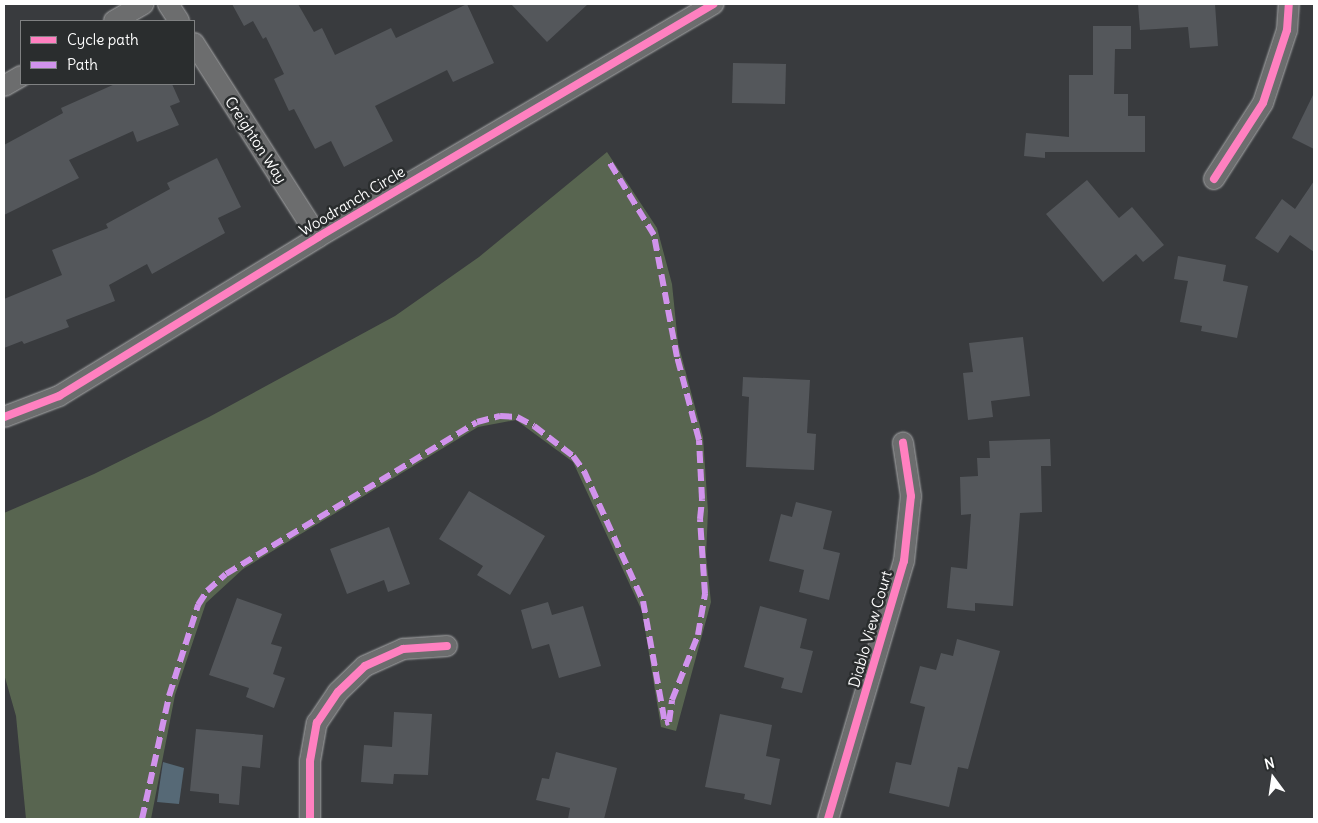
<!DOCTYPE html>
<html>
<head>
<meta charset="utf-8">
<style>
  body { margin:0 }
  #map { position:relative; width:1318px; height:823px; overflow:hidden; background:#393b3e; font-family:Delius,sans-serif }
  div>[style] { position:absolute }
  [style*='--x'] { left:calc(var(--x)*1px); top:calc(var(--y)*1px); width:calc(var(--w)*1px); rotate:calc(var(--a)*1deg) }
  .green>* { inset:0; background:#586550 }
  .water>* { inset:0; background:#566976 }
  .building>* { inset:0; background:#54575b }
  .roads { filter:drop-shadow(0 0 1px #a6a7a8) drop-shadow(0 0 1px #a6a7a8) }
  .street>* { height:20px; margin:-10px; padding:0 10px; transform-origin:10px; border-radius:10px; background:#6c6d6e }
  .quiet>* { height:6px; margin-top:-3px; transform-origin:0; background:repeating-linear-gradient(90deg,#d193ec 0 12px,transparent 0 18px) }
  .cycleway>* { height:8px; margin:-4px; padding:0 4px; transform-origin:4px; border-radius:4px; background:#ff80c0 }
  span { translate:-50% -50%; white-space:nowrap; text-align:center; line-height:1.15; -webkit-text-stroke:5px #2a2d2e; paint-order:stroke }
  .street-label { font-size:15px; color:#fff }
  .frame { position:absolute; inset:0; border:5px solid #fff; pointer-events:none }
  .legend { position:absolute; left:20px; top:20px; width:175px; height:65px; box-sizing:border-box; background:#2a2d2e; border:1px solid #7f8182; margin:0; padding:6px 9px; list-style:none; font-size:15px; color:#fff }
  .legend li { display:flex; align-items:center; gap:10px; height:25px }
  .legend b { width:25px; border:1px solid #7f8182 }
  .north { position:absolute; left:1248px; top:753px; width:50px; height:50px; -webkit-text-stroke:4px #2a2d2e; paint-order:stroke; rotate:346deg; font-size:14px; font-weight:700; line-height:20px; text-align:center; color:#fff }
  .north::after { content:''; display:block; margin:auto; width:18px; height:22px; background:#fff; clip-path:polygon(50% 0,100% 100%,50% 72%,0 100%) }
</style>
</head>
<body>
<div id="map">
  <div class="green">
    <div style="clip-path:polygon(607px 152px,657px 228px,672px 284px,678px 343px,703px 437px,708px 511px,706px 556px,711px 602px,676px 731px,661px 727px,642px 611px,573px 462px,516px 420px,478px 427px,243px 569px,206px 603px,175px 695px,151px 819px,26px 819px,16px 716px,4px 674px,4px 513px,94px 474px,209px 417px,395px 316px,479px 257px)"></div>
  </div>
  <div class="water">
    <div style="clip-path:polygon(163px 762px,184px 768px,179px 804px,157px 802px)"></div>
  </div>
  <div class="building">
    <div style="clip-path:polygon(232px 4px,298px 4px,314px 32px,322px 28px,335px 55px,391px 28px,396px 38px,467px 4px,494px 63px,453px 82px,447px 70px,375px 106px,393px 141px,344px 167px,331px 141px,315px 149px,294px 109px,289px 111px,274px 79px,284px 74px,266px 37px,263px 39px,253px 21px,244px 26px)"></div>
    <div style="clip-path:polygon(511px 4px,588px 4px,547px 42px)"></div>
    <div style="clip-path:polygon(1138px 4px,1215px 4px,1218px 46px,1190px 48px,1188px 27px,1140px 30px)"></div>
    <div style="clip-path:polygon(1093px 26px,1131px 26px,1131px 49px,1115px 49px,1114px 94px,1128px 94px,1128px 116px,1145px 116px,1145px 152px,1045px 152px,1045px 158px,1024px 156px,1026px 133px,1069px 137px,1069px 75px,1093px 75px)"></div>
    <div style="clip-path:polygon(733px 63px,786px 64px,785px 104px,732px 103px)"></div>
    <div style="clip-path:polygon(115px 84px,172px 84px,180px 102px,170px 106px,179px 125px,137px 142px,133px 131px,69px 160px,79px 178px,4px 215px,4px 145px,63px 113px,61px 108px)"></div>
    <div style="clip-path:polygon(1314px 93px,1314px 149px,1292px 138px)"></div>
    <div style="clip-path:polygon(217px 158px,241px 207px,218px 218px,225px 233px,152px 274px,147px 264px,109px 285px,115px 301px,66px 320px,69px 327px,24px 344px,22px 341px,4px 348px,4px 299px,62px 275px,52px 250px,108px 228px,106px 224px,170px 189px,167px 183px)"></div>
    <div style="clip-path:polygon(1087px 180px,1119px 218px,1132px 207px,1164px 245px,1143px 262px,1136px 254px,1103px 282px,1046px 214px)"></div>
    <div style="clip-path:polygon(1314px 181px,1314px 252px,1290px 235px,1278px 253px,1255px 238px,1282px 199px,1295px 209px)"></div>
    <div style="clip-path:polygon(1178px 256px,1226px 265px,1223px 281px,1248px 286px,1237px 338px,1201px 331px,1202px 326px,1180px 322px,1188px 281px,1174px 279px)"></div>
    <div style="clip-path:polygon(1023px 337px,1030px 396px,991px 401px,993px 417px,968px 420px,963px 373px,973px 372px,969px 343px)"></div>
    <div style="clip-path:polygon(743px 377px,810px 380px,807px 433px,816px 434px,814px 470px,746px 467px,749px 397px,742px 396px)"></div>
    <div style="clip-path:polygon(1050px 439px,1051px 466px,1041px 466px,1042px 512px,1020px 513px,1013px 606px,975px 603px,975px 611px,947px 608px,951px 567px,967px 569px,971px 514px,961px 515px,960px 477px,978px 476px,977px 458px,990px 458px,989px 441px)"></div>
    <div style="clip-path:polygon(469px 491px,545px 536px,510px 595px,477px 575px,483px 566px,439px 539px)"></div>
    <div style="clip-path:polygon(796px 502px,832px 511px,823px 549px,840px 553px,829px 600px,799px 592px,804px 570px,769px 561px,781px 514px,792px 517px)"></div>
    <div style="clip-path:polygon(389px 527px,410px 584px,388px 592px,384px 580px,347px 594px,330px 549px)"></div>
    <div style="clip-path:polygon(237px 598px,282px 614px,271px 644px,282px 647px,273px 674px,285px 678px,274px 708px,246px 697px,249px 688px,209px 675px)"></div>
    <div style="clip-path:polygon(548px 602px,552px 615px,583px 606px,601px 666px,559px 678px,549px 644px,532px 649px,521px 610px)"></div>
    <div style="clip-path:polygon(760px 606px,807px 619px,800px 648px,813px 651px,802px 693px,781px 688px,784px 678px,744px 667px)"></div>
    <div style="clip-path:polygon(957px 639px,1000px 651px,968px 769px,958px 767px,949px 807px,889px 793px,896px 762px,911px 765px,925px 707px,910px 703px,920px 666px,936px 670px,941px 653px,953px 656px)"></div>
    <div style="clip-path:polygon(394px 712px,432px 714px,428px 775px,394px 774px,393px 784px,361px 782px,364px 745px,392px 747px)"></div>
    <div style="clip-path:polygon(720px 714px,772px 725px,766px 756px,780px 759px,771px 805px,744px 799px,745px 794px,705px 787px)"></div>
    <div style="clip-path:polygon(196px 729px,263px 735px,260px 768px,242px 766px,239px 805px,219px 803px,219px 794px,190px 791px)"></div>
    <div style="clip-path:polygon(556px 752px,617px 768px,604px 819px,568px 819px,570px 808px,536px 800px,542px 778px,549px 779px)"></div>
  </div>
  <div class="roads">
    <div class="street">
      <div style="--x:168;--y:4;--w:20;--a:57"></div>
      <div style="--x:114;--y:21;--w:34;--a:-30"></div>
      <div style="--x:194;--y:43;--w:230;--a:57.4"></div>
      <div style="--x:4;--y:86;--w:20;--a:-30"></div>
      <div style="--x:1214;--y:179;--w:90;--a:-57.2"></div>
      <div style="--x:1263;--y:103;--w:77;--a:-71.8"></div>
      <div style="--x:1287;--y:30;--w:26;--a:-86"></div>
      <div style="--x:4;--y:417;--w:59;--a:-20.9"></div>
      <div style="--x:59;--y:396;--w:304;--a:-31.5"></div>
      <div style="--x:318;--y:237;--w:459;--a:-30.5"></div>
      <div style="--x:310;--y:819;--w:58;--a:-90"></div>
      <div style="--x:310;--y:761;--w:39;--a:-80"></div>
      <div style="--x:317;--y:723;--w:37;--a:-56"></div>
      <div style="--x:338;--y:692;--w:37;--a:-44"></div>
      <div style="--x:365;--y:666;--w:42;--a:-24.1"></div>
      <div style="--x:403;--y:649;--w:44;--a:-3.9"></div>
      <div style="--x:828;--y:819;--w:269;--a:-73.6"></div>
      <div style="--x:904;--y:561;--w:65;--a:-83.9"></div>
      <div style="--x:911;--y:496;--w:54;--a:-98.6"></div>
    </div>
  </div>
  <div class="quiet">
    <div style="--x:142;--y:819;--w:126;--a:-77.6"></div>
    <div style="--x:169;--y:696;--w:96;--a:-72.3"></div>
    <div style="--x:198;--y:605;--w:17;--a:-57"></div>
    <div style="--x:207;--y:591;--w:25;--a:-42"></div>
    <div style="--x:226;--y:574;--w:293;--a:-31.2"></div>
    <div style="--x:477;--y:422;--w:24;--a:-15"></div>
    <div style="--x:500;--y:416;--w:17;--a:3"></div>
    <div style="--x:517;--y:417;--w:19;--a:28"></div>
    <div style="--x:534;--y:426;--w:49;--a:37.6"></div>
    <div style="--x:573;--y:456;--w:19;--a:54"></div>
    <div style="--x:584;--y:471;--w:143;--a:65.6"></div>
    <div style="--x:643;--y:601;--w:124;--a:79.8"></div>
    <div style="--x:665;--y:723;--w:4;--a:-14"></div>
    <div style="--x:669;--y:722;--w:22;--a:-82"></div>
    <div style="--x:672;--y:700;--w:70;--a:-68.2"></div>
    <div style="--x:698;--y:635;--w:42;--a:-80.3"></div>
    <div style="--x:705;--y:594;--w:75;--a:-93.8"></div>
    <div style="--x:700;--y:519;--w:20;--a:-84"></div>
    <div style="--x:702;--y:499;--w:59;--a:-92.9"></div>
    <div style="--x:699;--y:440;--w:86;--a:-104.8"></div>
    <div style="--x:677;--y:357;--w:124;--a:-100.7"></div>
    <div style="--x:654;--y:235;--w:88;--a:-121.5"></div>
  </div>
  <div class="cycleway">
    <div style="--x:1214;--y:179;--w:90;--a:-57.2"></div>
    <div style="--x:1263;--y:103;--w:77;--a:-71.8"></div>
    <div style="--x:1287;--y:30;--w:26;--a:-86"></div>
    <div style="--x:4;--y:417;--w:59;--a:-20.9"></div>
    <div style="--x:59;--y:396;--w:304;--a:-31.5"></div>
    <div style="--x:318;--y:237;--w:459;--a:-30.5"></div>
    <div style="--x:310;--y:819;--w:58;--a:-90"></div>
    <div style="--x:310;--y:761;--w:39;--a:-80"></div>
    <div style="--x:317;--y:723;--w:37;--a:-56"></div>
    <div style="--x:338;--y:692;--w:37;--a:-44"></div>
    <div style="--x:365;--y:666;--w:42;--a:-24.1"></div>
    <div style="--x:403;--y:649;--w:44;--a:-3.9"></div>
    <div style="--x:828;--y:819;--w:269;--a:-73.6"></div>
    <div style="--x:904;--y:561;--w:65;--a:-83.9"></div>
    <div style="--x:911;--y:496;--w:54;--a:-98.6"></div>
  </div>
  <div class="street-label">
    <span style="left:256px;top:140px;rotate:57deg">Creighton Way</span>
    <span style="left:352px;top:201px;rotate:-31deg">Woodranch Circle</span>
    <span style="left:870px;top:629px;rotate:-74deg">Diablo View Court</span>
  </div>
  <div class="frame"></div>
  <ul class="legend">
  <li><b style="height:6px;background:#ff80c0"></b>Cycle path</li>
  <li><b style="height:6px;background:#d193ec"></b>Path</li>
  </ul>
  <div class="north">N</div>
</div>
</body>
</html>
